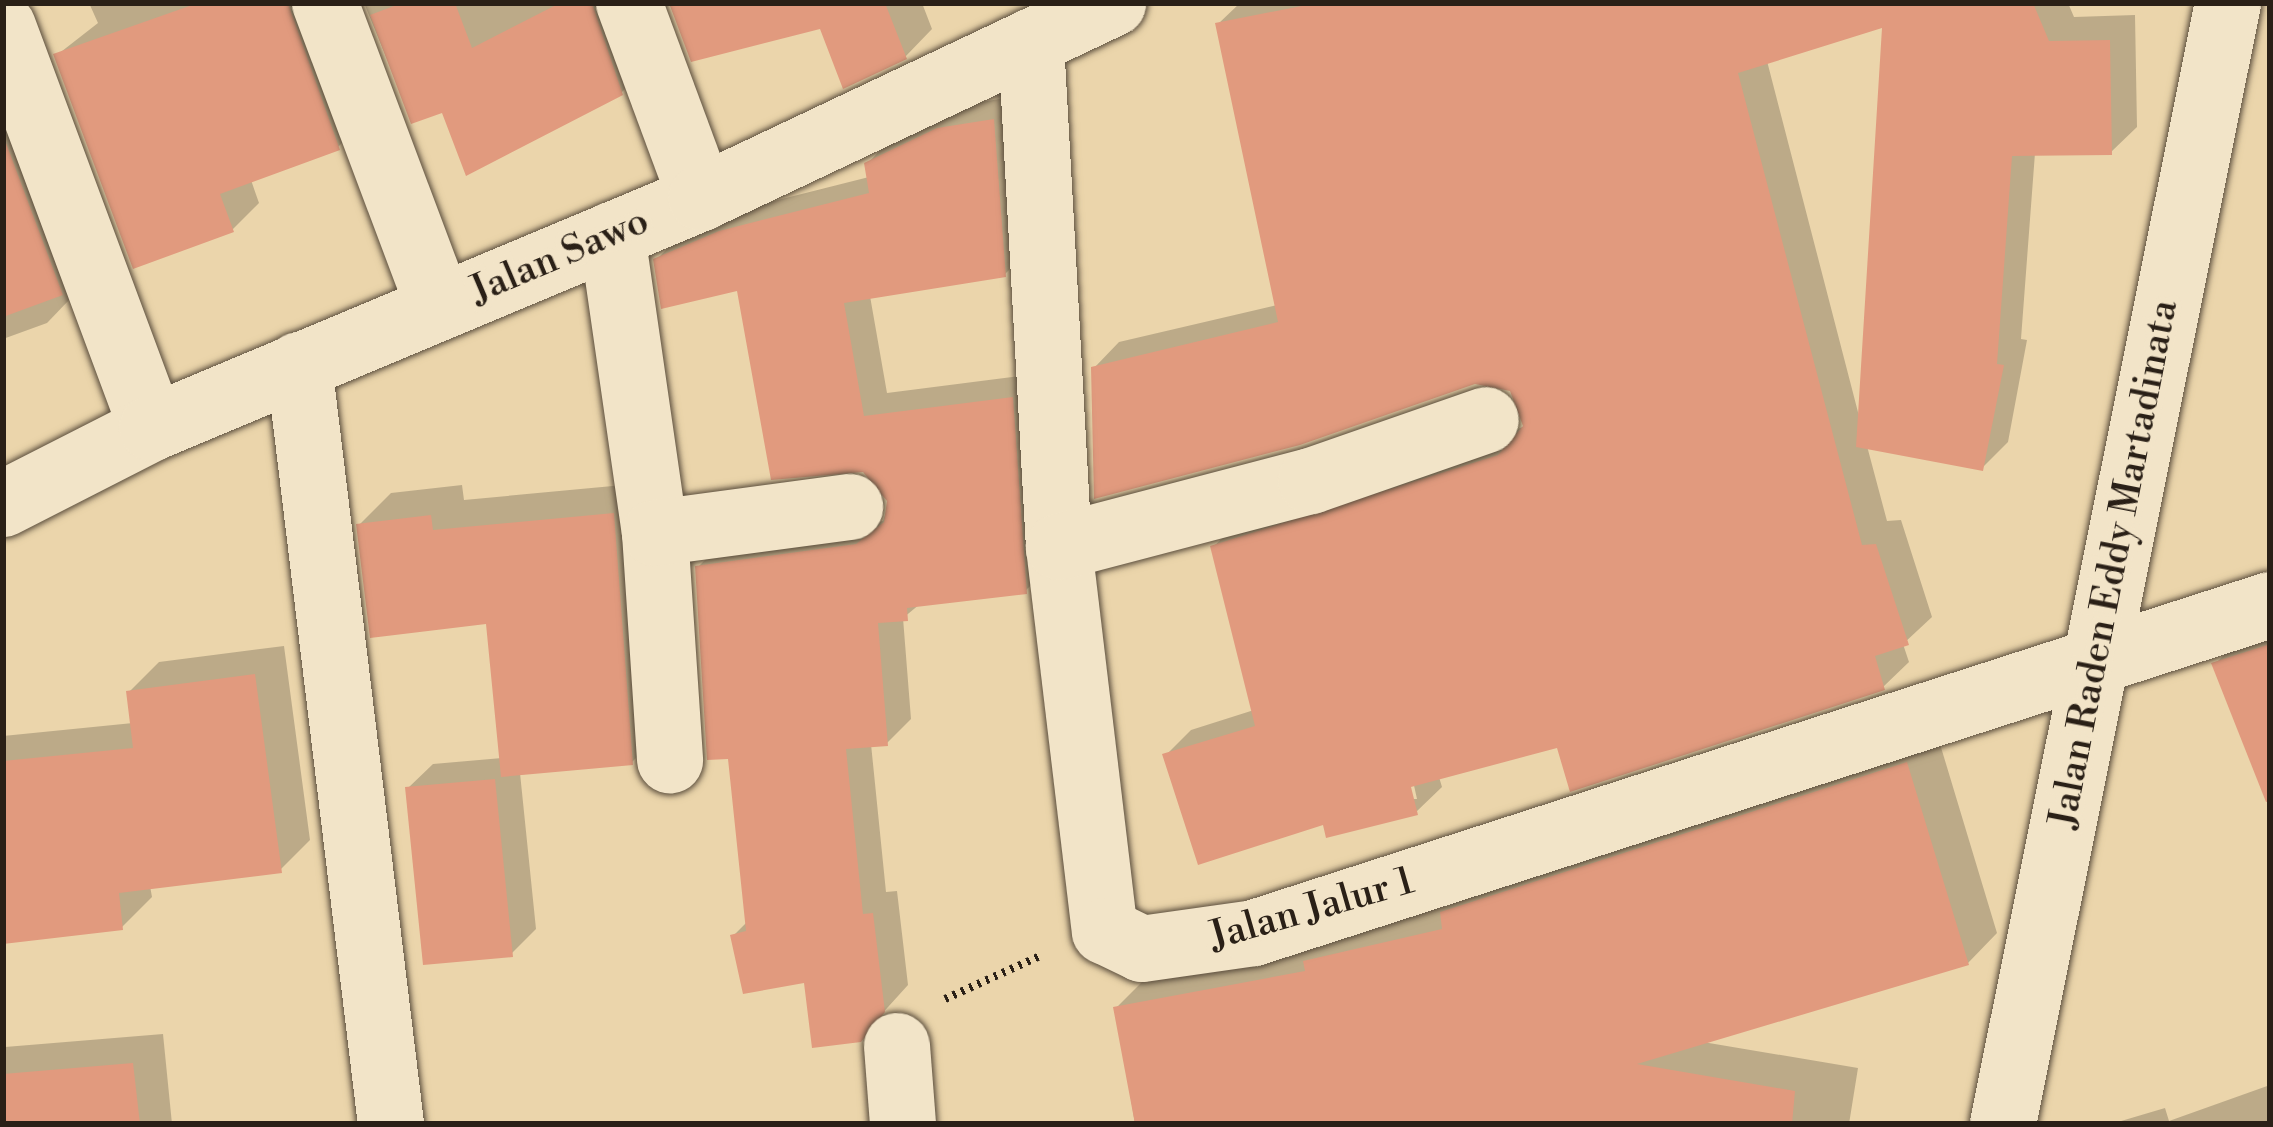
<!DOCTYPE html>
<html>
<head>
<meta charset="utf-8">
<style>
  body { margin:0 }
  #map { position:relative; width:2273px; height:1127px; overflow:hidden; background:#ebd5ab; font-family:"Libre Bodoni",serif }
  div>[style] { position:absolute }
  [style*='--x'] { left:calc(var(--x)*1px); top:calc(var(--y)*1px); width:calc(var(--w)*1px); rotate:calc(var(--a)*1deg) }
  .shadow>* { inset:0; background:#0003 }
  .building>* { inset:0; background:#e19a7e }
  .path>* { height:8px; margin-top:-4px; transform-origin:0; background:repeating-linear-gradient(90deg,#2a2017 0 3px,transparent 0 9px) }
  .roads { filter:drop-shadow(0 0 3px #5a4d3c) drop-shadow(0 0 3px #5a4d3c) }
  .minor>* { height:66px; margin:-33px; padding:0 33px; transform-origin:33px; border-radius:33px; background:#f2e4c8 }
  span { translate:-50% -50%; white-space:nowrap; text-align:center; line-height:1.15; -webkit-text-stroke:12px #f2e4c8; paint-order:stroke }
  .street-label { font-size:39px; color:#2a2017 }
  .frame { position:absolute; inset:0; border:6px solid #2a2017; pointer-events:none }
</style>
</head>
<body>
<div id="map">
  <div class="shadow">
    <div style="clip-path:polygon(89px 3px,322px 3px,365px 120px,338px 147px,251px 180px,259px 203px,232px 230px,57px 55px,98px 23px)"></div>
    <div style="clip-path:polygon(364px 3px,629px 3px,649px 65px,621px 93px,444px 109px,412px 120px)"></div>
    <div style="clip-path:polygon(669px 3px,922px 3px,932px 29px,905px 57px,822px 25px,693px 59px)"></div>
    <div style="clip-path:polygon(evenodd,1240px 3px,2068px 3px,2074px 17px,2135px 15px,2137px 127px,2111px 152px,2035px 153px,2021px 339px,2027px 340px,2008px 442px,1982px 468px,1867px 446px,1887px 521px,1901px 520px,1932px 617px,1903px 644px,1909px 662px,1883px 687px,1559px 745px,1439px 777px,1442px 787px,1416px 812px,1325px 821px,1166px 755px,1191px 730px,1254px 710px,1213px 547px,1239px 522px,1526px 426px,1512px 388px,1475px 381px,1094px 368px,1119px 342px,1277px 305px,1218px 24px,1240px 3px,1885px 24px,1859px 416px,1767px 61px,1885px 24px,1240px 3px,1411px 772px,1417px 799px,1411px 799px,1411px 772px)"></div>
    <div style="clip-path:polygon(1017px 96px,1029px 250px,1005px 274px,870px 296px,887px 393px,1036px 374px,1050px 567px,1025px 591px,920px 604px,903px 618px,911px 719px,887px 743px,871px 744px,886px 892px,897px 891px,908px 985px,859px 1039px,806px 979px,733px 936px,748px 921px,731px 756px,698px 567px,722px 543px,883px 521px,890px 500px,739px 287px,656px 260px,681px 235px,746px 208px,869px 177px,867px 164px,891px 139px,964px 105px)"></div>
    <div style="clip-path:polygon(29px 114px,71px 298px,47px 323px,3px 339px,3px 123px)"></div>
    <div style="clip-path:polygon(645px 483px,663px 731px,632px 762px,520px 773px,536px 929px,511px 954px,408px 788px,433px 764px,502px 758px,489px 621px,359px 525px,391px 493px,462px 485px,464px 500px)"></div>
    <div style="clip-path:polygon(2270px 625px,2270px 773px,2215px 664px,2247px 632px)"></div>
    <div style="clip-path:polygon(284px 646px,310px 840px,280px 870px,150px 886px,152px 897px,122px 927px,3px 941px,3px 736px,133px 723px,129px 692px,159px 662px)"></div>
    <div style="clip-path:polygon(1937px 734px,1997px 933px,1968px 963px,1703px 1042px,1858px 1068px,1849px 1124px,1135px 1124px,1116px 1008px,1146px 978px,1451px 905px,1473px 883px)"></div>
    <div style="clip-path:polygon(163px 1034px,172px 1124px,3px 1124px,5px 1047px)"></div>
    <div style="clip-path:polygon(2270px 1085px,2270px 1124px,2111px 1124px,2165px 1108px,2169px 1121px)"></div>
  </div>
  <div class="building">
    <div style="clip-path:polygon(198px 3px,288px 3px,340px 150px,220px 194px,234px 232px,133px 269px,53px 54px)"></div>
    <div style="clip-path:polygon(402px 3px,455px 3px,472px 48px,560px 3px,592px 3px,623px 95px,466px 176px,442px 113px,411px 124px,370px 15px)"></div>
    <div style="clip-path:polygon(669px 3px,885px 3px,907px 59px,843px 89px,820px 29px,691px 62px)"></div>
    <div style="clip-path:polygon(1317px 3px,2033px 3px,2049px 41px,2110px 40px,2112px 155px,2012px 156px,1997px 364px,2004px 365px,1983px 471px,1856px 447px,1882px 28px,1738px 73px,1862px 545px,1876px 544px,1909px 645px,1875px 656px,1885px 690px,1570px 792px,1557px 748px,1411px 787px,1418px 815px,1326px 838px,1323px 825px,1198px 865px,1162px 754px,1255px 726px,1210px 546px,1498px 455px,1523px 426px,1510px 391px,1475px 384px,1300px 445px,1094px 499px,1091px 367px,1278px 322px,1215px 23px)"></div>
    <div style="clip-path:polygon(994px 119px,1006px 277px,844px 303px,864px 416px,1013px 397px,1027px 594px,907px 608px,908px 621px,878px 623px,888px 746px,846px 749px,863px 914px,873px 913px,885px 1012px,861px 1042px,812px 1048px,804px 983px,743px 994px,730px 935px,746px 931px,728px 759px,707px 760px,695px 566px,856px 544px,884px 522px,887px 501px,863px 472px,771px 480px,737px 291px,661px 309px,653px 259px,719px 231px,869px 193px,864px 163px,937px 128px)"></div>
    <div style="clip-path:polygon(3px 135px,63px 295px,3px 317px)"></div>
    <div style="clip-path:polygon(614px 513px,633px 765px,501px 777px,486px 624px,370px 638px,356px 524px,431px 515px,433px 530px)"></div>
    <div style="clip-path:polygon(2270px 644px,2270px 801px,2266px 802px,2211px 663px)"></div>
    <div style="clip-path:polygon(255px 674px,282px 873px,119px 893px,123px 930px,3px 944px,3px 761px,133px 748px,126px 691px)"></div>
    <div style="clip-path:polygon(1907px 762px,1969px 965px,1637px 1064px,1795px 1091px,1792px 1124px,1135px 1124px,1113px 1007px,1305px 971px,1303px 961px,1442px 929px,1440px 912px)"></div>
    <div style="clip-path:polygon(495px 779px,513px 957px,423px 965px,405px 787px)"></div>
    <div style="clip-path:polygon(133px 1063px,140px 1124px,3px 1124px,3px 1074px)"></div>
  </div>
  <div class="path">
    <div style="--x:945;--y:999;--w:104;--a:-24.4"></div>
  </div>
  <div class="roads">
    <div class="minor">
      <div style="--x:325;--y:3;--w:325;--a:69.4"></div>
      <div style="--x:629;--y:3;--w:208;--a:69.7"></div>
      <div style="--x:3;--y:27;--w:428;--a:69.6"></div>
      <div style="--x:1031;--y:42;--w:506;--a:86.83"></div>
      <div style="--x:1059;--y:547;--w:387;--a:83.2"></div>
      <div style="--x:1105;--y:931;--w:41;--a:25.9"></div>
      <div style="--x:1142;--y:949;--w:113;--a:-8.1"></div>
      <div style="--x:1254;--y:933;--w:1068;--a:-17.89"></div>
      <div style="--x:612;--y:235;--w:301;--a:81.8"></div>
      <div style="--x:655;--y:533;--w:228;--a:86.2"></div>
      <div style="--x:299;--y:365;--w:765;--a:83.09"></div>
      <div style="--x:3;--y:504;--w:167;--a:-27"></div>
      <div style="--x:152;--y:428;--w:595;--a:-22.73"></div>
      <div style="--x:701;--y:198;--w:456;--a:-25.3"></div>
      <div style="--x:655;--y:533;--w:197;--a:-7.6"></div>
      <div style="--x:1059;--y:547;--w:260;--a:-14.7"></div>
      <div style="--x:1311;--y:481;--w:185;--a:-19.2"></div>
      <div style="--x:897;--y:1046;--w:78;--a:85.6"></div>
      <div style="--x:2003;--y:1124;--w:1143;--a:-78.65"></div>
    </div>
  </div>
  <div class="street-label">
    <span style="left:560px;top:257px;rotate:-23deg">Jalan Sawo</span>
    <span style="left:2115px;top:564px;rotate:-79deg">Jalan Raden Eddy Martadinata</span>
    <span style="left:1312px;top:910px;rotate:-16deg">Jalan Jalur 1</span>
  </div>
  <div class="frame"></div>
</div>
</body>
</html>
